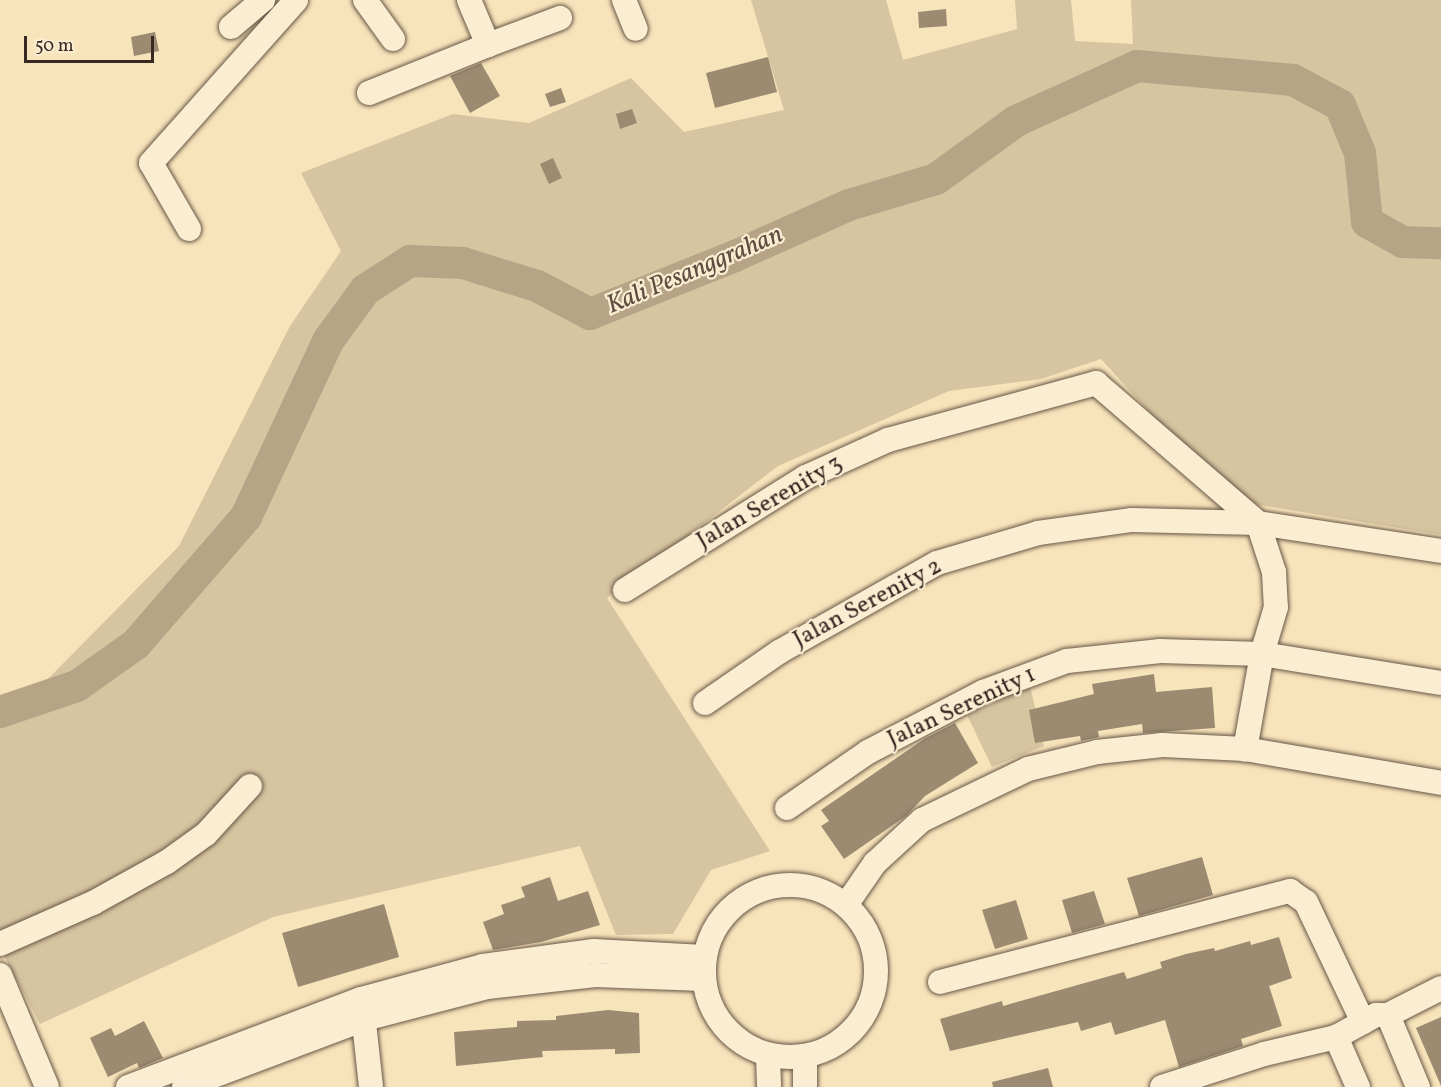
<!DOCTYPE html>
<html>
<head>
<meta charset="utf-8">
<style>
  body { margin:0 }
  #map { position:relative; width:1441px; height:1087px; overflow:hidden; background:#f8e4ba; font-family:Vollkorn,serif }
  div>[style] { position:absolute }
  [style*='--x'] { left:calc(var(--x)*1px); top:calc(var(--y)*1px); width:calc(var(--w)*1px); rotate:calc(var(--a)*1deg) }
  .green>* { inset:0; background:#d7c4a0 }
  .river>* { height:32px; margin:-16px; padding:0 16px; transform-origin:16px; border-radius:16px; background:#b7a486 }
  .building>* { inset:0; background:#9c8a71 }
  .roads { filter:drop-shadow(0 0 2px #685748) drop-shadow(0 0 2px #685748) }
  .minor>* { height:24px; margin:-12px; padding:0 12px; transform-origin:12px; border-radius:12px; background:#faedd2 }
  .minor>.ring { margin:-12px; padding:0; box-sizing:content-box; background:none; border:24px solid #faedd2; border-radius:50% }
  span { translate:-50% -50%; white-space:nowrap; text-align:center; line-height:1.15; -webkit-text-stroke:4.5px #faedd2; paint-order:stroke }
  .street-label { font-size:24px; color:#382822 }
  .water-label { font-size:26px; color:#5e4d40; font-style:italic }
  .scale { position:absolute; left:24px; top:36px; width:130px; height:27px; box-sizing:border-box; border:3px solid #382822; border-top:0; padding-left:8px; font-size:18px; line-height:21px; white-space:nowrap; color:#382822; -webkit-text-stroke:4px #faedd2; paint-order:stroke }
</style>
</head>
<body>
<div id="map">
  <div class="green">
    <div style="clip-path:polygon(751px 0,886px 0,903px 60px,1017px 29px,1015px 0,1071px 0,1075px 41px,1133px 44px,1131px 0,1441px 0,1441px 535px,1229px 500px,1101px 359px,1041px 379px,949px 391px,778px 466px,607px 598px,770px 851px,711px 870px,673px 934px,616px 935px,580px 846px,273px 917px,40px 1024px,0 948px,0 697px,41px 686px,179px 546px,290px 326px,341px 251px,301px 173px,453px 114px,529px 123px,631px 78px,684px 132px,784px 110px)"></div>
    <div style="clip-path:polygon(1030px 686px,1044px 746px,992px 767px,967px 715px)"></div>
  </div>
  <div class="river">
    <div style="--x:0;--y:712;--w:81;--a:-18.7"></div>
    <div style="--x:77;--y:686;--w:72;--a:-35.4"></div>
    <div style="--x:136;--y:644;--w:168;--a:-49.1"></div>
    <div style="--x:246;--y:517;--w:194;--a:-65"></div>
    <div style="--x:328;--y:341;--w:63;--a:-54"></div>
    <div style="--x:365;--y:290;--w:54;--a:-32.8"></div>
    <div style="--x:410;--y:261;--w:53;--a:2.2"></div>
    <div style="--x:463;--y:263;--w:77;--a:17.3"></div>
    <div style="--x:537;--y:286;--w:60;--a:27.8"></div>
    <div style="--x:590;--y:314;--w:156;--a:-21.8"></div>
    <div style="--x:735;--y:256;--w:125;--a:-24.1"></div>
    <div style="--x:849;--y:205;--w:91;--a:-16.6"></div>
    <div style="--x:936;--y:179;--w:99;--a:-35.9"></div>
    <div style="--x:1016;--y:121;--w:133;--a:-24.4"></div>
    <div style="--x:1137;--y:66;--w:157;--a:5.1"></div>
    <div style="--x:1293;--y:80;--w:53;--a:28"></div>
    <div style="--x:1340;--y:105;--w:52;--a:67.4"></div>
    <div style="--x:1360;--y:153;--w:69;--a:84.2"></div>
    <div style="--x:1367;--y:222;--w:41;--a:29.1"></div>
    <div style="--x:1403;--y:242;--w:38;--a:2"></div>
  </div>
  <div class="building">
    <div style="clip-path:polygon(946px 9px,947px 26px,919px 28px,918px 12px)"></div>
    <div style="clip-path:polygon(155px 32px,159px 51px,134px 56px,131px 37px)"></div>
    <div style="clip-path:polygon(768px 57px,777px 92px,715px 108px,706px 73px)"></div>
    <div style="clip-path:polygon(481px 63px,500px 96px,470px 113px,450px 76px)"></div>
    <div style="clip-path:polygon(561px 88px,566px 102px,550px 107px,545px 94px)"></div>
    <div style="clip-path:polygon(632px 109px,637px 123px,620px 129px,616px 114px)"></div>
    <div style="clip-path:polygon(553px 158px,562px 178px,549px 184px,540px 164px)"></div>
    <div style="clip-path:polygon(1154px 674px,1156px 692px,1212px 687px,1215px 728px,1143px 733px,1142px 724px,1098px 731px,1099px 737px,1081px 741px,1080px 736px,1035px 743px,1029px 710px,1094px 694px,1092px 684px)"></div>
    <div style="clip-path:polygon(955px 723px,978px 763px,925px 796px,906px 816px,844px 859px,821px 826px,829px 821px,821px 810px,924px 739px)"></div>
    <div style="clip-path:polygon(1202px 857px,1213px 895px,1139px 916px,1127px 878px)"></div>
    <div style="clip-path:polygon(550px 877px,558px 901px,588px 891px,600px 925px,541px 942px,493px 950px,483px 922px,504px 914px,501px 905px,525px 897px,521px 887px)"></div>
    <div style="clip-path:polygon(1094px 891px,1105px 924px,1072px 933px,1062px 900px)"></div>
    <div style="clip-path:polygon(1016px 900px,1028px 939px,995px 949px,982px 910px)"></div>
    <div style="clip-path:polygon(384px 904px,399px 957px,298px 987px,282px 933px)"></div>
    <div style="clip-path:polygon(1279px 937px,1292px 978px,1269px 986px,1282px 1026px,1241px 1039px,1243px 1046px,1179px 1067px,1165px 1020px,1115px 1035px,1111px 1022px,1081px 1031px,1078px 1022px,950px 1051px,940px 1019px,1002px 1001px,1003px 1006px,1124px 972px,1127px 979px,1162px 968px,1160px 962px,1186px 954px,1214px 948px,1215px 951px,1250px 941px,1251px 945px)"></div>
    <div style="clip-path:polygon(608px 1010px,639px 1013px,640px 1053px,615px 1054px,615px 1049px,542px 1051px,543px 1057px,456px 1066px,454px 1032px,517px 1027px,517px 1021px,556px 1020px,556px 1016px)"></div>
    <div style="clip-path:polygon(1441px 1017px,1441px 1086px,1416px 1028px)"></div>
    <div style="clip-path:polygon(144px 1021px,163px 1058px,139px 1068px,137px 1063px,108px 1077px,90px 1038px,111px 1028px,115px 1036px)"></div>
    <div style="clip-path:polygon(1048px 1068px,1053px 1087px,993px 1087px,992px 1082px)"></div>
  </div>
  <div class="roads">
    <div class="minor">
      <div style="--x:365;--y:0;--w:48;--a:54.3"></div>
      <div style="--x:469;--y:0;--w:49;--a:67.1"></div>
      <div style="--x:488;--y:45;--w:77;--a:-20.6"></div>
      <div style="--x:624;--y:0;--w:31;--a:68"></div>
      <div style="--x:231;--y:27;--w:42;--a:-40.2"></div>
      <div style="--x:369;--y:93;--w:128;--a:-22"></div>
      <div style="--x:189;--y:229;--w:76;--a:-119.9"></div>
      <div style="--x:151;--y:163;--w:218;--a:-48.3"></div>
      <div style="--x:625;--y:590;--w:213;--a:-32"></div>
      <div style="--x:806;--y:477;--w:90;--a:-24.3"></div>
      <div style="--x:888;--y:440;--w:216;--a:-15.3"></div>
      <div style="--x:1096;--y:383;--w:214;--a:40.8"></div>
      <div style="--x:1258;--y:523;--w:52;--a:71.9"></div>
      <div style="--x:1274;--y:572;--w:35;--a:87"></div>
      <div style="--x:1276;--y:607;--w:49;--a:106.6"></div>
      <div style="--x:1262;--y:654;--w:97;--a:100.1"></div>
      <div style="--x:705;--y:703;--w:90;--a:-34.6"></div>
      <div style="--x:779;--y:652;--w:181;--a:-29.4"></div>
      <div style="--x:937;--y:563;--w:105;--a:-16.5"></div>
      <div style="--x:1038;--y:533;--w:95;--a:-7.9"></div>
      <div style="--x:1132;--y:520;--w:126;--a:1.4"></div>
      <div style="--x:1258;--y:523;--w:185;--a:8.7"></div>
      <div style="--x:787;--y:808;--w:98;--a:-34.7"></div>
      <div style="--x:868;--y:752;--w:130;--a:-27.6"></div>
      <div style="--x:983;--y:692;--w:90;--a:-20.3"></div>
      <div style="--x:1067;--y:661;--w:94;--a:-6.1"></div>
      <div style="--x:1160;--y:651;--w:102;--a:1.7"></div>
      <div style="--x:1262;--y:654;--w:181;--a:9.2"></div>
      <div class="ring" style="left:704px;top:885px;width:148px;height:148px"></div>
      <div style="--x:846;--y:905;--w:51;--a:-55.4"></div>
      <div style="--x:875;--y:863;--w:64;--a:-42.5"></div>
      <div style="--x:922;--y:820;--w:118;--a:-25.7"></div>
      <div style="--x:1028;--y:769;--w:71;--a:-13.8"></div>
      <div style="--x:1097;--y:752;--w:66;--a:-6.1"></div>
      <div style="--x:1163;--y:745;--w:82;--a:2.8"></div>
      <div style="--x:1245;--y:749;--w:199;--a:9.8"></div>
      <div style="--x:0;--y:944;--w:102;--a:-23.8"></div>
      <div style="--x:93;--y:903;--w:85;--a:-29"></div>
      <div style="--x:167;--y:862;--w:48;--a:-35.7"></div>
      <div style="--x:206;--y:834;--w:65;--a:-47.5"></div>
      <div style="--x:0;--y:975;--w:121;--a:67.2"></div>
      <div style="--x:940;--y:982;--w:362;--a:-14.6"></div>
      <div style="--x:1290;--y:891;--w:19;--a:35"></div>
      <div style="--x:1306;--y:902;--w:133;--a:64.6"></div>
      <div style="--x:362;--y:1004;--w:83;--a:83.8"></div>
      <div style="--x:1388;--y:1015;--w:59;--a:-27"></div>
      <div style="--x:768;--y:1056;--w:31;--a:88"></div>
      <div style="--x:128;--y:1087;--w:249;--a:-20.7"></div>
      <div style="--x:361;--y:999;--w:126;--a:-15.1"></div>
      <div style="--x:483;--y:966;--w:112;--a:-7.7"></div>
      <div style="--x:594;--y:951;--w:110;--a:3.1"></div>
      <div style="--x:184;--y:1087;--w:193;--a:-20.6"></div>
      <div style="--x:365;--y:1019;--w:126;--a:-14.7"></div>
      <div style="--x:487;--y:987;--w:109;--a:-6.3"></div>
      <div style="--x:595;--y:975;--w:108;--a:2.1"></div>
      <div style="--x:805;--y:1087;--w:30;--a:-90"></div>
      <div style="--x:1162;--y:1087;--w:107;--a:-17.9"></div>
      <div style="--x:1264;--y:1054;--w:74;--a:-13.3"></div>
      <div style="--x:1358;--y:1087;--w:55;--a:-113.7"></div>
      <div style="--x:1336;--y:1037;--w:46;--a:-28.8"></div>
      <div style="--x:1376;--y:1015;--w:12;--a:0"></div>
      <div style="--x:1388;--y:1015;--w:78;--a:67.4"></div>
    </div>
  </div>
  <div class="street-label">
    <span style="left:770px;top:503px;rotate:-30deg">Jalan Serenity 3</span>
    <span style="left:868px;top:604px;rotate:-28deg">Jalan Serenity 2</span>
    <span style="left:962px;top:708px;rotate:-25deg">Jalan Serenity 1</span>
  </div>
  <div class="water-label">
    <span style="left:695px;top:271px;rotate:-23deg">Kali Pesanggrahan</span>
  </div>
  <div class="scale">50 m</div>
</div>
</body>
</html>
